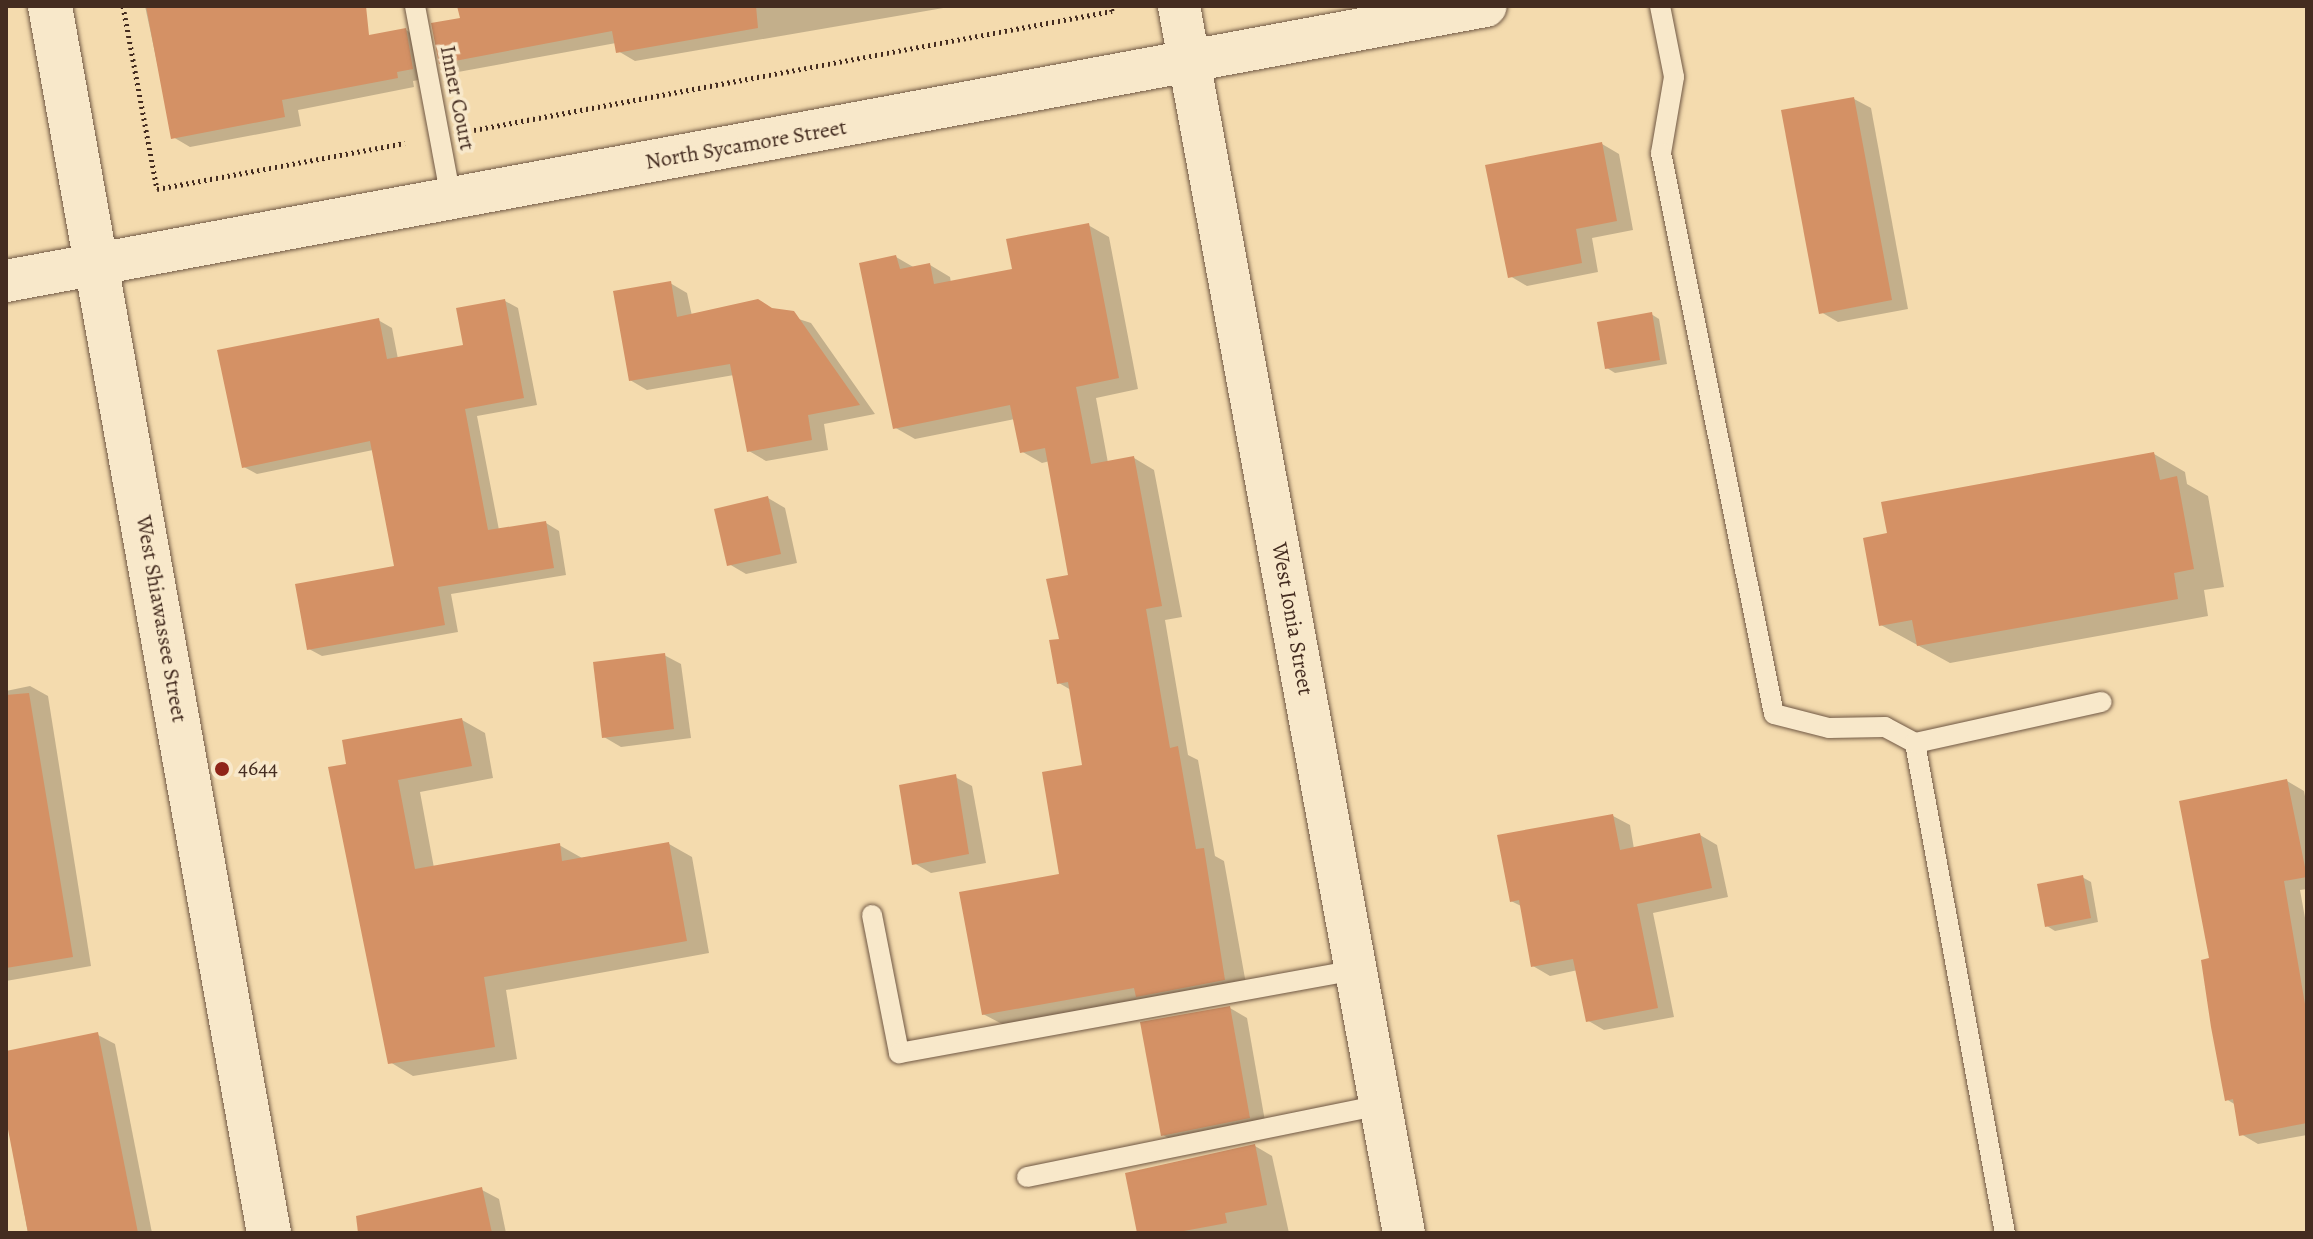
<!DOCTYPE html>
<html>
<head>
<meta charset="utf-8">
<style>
  body { margin:0 }
  #map { position:relative; width:2313px; height:1239px; overflow:hidden; background:#f4dbae; font-family:Alegreya,serif }
  div>[style] { position:absolute }
  [style*='--x'] { left:calc(var(--x)*1px); top:calc(var(--y)*1px); width:calc(var(--w)*1px); rotate:calc(var(--a)*1deg) }
  .shadow>* { inset:0; background:#0003 }
  .building>* { inset:0; background:#d49165 }
  .path>* { height:5px; margin-top:-2.5px; transform-origin:0; background:repeating-linear-gradient(90deg,#442c20 0 2px,transparent 0 6px) }
  .roads { filter:drop-shadow(0 0 2px #705844) drop-shadow(0 0 2px #705844) }
  .service>* { height:20px; margin:-10px; padding:0 10px; transform-origin:10px; border-radius:10px; background:#f8e8ca }
  .minor>* { height:42px; margin:-21px; padding:0 21px; transform-origin:21px; border-radius:21px; background:#f8e8ca }
  .tertiary>* { height:44px; margin:-22px; padding:0 22px; transform-origin:22px; border-radius:22px; background:#f8e8ca }
  .dots>* { width:22px; height:22px; translate:-50% -50%; box-sizing:border-box; border:4px solid #f8e8ca; border-radius:50% }
  span { translate:-50% -50%; white-space:nowrap; text-align:center; line-height:1.15; -webkit-text-stroke:7px #f8e8ca; paint-order:stroke }
  .street-label { font-size:22px; color:#442c20 }
  .poi-label { font-size:22px; color:#442c20 }
  .left { translate:0 -50%; text-align:left }
  .frame { position:absolute; inset:0; border:8px solid #442c20; pointer-events:none }
</style>
</head>
<body>
<div id="map">
  <div class="shadow">
    <div style="clip-path:polygon(145px 6px,291px 6px,358px 39px,406px 30px,422px 40px,430px 78px,413px 81px,414px 87px,298px 110px,301px 126px,190px 147px,173px 137px)"></div>
    <div style="clip-path:polygon(459px 6px,955px 6px,635px 61px,618px 51px,616px 43px,458px 72px,441px 63px,462px 20px)"></div>
    <div style="clip-path:polygon(1854px 99px,1871px 108px,1908px 309px,1838px 322px,1821px 312px)"></div>
    <div style="clip-path:polygon(1602px 144px,1619px 154px,1633px 230px,1592px 238px,1598px 272px,1527px 286px,1510px 276px)"></div>
    <div style="clip-path:polygon(1088px 225px,1109px 237px,1138px 389px,1096px 398px,1108px 463px,1134px 458px,1154px 470px,1182px 617px,1165px 620px,1188px 755px,1198px 760px,1215px 856px,1224px 861px,1246px 984px,1004px 1025px,983px 1014px,1062px 875px,1084px 767px,1071px 690px,1059px 683px,1070px 576px,1050px 461px,1042px 463px,1021px 451px,1015px 419px,915px 439px,894px 427px,896px 257px,915px 268px,930px 265px,950px 277px,951px 283px,1014px 271px)"></div>
    <div style="clip-path:polygon(670px 283px,687px 293px,692px 316px,774px 311px,811px 323px,875px 414px,824px 424px,828px 450px,766px 461px,749px 451px,734px 375px,647px 390px,630px 380px)"></div>
    <div style="clip-path:polygon(505px 301px,518px 308px,537px 405px,477px 416px,499px 530px,546px 523px,559px 531px,566px 575px,451px 594px,458px 632px,322px 656px,309px 649px,396px 568px,373px 450px,257px 474px,244px 467px,378px 320px,392px 328px,398px 359px,465px 346px)"></div>
    <div style="clip-path:polygon(1651px 314px,1659px 319px,1667px 364px,1615px 373px,1607px 368px)"></div>
    <div style="clip-path:polygon(2154px 454px,2185px 472px,2187px 484px,2208px 496px,2224px 587px,2204px 590px,2208px 616px,1950px 663px,1881px 625px)"></div>
    <div style="clip-path:polygon(768px 498px,785px 508px,797px 563px,746px 574px,729px 564px)"></div>
    <div style="clip-path:polygon(664px 655px,681px 664px,691px 738px,621px 747px,604px 737px)"></div>
    <div style="clip-path:polygon(30px 686px,48px 696px,91px 966px,6px 981px,6px 691px)"></div>
    <div style="clip-path:polygon(462px 720px,485px 733px,493px 778px,420px 792px,434px 868px,559px 845px,582px 858px,669px 844px,692px 857px,709px 953px,506px 990px,517px 1059px,413px 1076px,390px 1062px,349px 765px)"></div>
    <div style="clip-path:polygon(955px 777px,972px 786px,986px 863px,931px 873px,914px 863px)"></div>
    <div style="clip-path:polygon(2287px 781px,2304px 791px,2307px 807px,2307px 889px,2300px 890px,2307px 929px,2307px 1135px,2258px 1144px,2241px 1134px,2236px 1105px,2226px 1099px,2212px 960px)"></div>
    <div style="clip-path:polygon(1613px 816px,1630px 825px,1634px 849px,1700px 835px,1717px 845px,1728px 897px,1653px 913px,1674px 1017px,1604px 1030px,1587px 1020px,1578px 970px,1550px 976px,1533px 966px,1523px 907px,1511px 901px)"></div>
    <div style="clip-path:polygon(2082px 877px,2091px 882px,2098px 922px,2055px 931px,2047px 926px)"></div>
    <div style="clip-path:polygon(1230px 1008px,1247px 1018px,1266px 1127px,1180px 1145px,1163px 1135px)"></div>
    <div style="clip-path:polygon(98px 1035px,115px 1044px,152px 1233px,28px 1233px,6px 1111px,6px 1053px)"></div>
    <div style="clip-path:polygon(1255px 1146px,1272px 1156px,1289px 1233px,1138px 1233px)"></div>
    <div style="clip-path:polygon(482px 1190px,499px 1199px,506px 1233px,401px 1233px)"></div>
  </div>
  <div class="building">
    <div style="clip-path:polygon(146px 6px,366px 6px,369px 35px,406px 28px,413px 69px,397px 72px,398px 78px,282px 100px,285px 117px,171px 139px)"></div>
    <div style="clip-path:polygon(457px 6px,756px 6px,758px 28px,616px 53px,612px 31px,439px 64px,431px 23px,460px 18px)"></div>
    <div style="clip-path:polygon(1854px 97px,1892px 300px,1819px 314px,1781px 110px)"></div>
    <div style="clip-path:polygon(1602px 142px,1617px 221px,1576px 229px,1582px 263px,1508px 278px,1485px 165px)"></div>
    <div style="clip-path:polygon(1089px 223px,1119px 378px,1076px 387px,1091px 464px,1134px 456px,1162px 606px,1146px 609px,1170px 748px,1178px 746px,1196px 849px,1204px 848px,1225px 980px,1136px 997px,1134px 988px,982px 1015px,959px 892px,1059px 874px,1042px 772px,1082px 765px,1068px 682px,1057px 684px,1049px 640px,1059px 639px,1046px 579px,1068px 575px,1045px 448px,1020px 453px,1010px 405px,893px 429px,859px 263px,896px 255px,900px 269px,930px 263px,934px 284px,1012px 269px,1006px 239px)"></div>
    <div style="clip-path:polygon(671px 281px,677px 317px,758px 299px,772px 308px,794px 311px,860px 405px,808px 415px,812px 440px,747px 452px,730px 364px,629px 381px,613px 291px)"></div>
    <div style="clip-path:polygon(505px 299px,524px 398px,465px 409px,488px 530px,546px 521px,554px 568px,438px 587px,445px 625px,307px 650px,295px 584px,394px 566px,370px 441px,242px 468px,217px 350px,379px 318px,387px 359px,463px 345px,456px 308px)"></div>
    <div style="clip-path:polygon(1652px 312px,1660px 360px,1605px 369px,1597px 322px)"></div>
    <div style="clip-path:polygon(2154px 452px,2160px 480px,2177px 476px,2194px 569px,2174px 573px,2178px 599px,1917px 646px,1912px 620px,1879px 626px,1863px 538px,1887px 533px,1881px 502px)"></div>
    <div style="clip-path:polygon(768px 496px,781px 554px,727px 566px,714px 509px)"></div>
    <div style="clip-path:polygon(665px 653px,674px 729px,602px 738px,593px 662px)"></div>
    <div style="clip-path:polygon(29px 693px,73px 957px,6px 968px,6px 695px)"></div>
    <div style="clip-path:polygon(462px 718px,472px 766px,398px 780px,415px 869px,560px 843px,562px 861px,669px 842px,687px 941px,484px 977px,495px 1047px,388px 1064px,328px 767px,346px 764px,342px 740px)"></div>
    <div style="clip-path:polygon(956px 774px,969px 854px,912px 865px,899px 785px)"></div>
    <div style="clip-path:polygon(2287px 779px,2307px 877px,2284px 881px,2307px 1016px,2307px 1123px,2239px 1136px,2233px 1099px,2225px 1101px,2211px 1027px,2201px 960px,2209px 958px,2179px 801px)"></div>
    <div style="clip-path:polygon(1613px 814px,1620px 850px,1700px 833px,1712px 888px,1637px 904px,1658px 1008px,1586px 1022px,1573px 959px,1531px 967px,1519px 900px,1510px 902px,1497px 835px)"></div>
    <div style="clip-path:polygon(2083px 875px,2091px 918px,2045px 927px,2037px 884px)"></div>
    <div style="clip-path:polygon(1230px 1006px,1250px 1118px,1161px 1136px,1140px 1022px)"></div>
    <div style="clip-path:polygon(98px 1032px,138px 1233px,28px 1233px,6px 1119px,6px 1051px)"></div>
    <div style="clip-path:polygon(1255px 1144px,1267px 1205px,1225px 1213px,1227px 1223px,1173px 1233px,1137px 1233px,1125px 1173px)"></div>
    <div style="clip-path:polygon(482px 1187px,492px 1233px,358px 1233px,356px 1216px)"></div>
  </div>
  <div class="path">
    <div style="--x:123;--y:6;--w:186;--a:79.5"></div>
    <div style="--x:157;--y:189;--w:252;--a:-10.5"></div>
    <div style="--x:474;--y:130;--w:649;--a:-10.57"></div>
    <div style="--x:1112;--y:11;--w:5;--a:-101"></div>
  </div>
  <div class="roads">
    <div class="service">
      <div style="--x:415;--y:6;--w:196;--a:79.4"></div>
      <div style="--x:1660;--y:6;--w:72;--a:78.8"></div>
      <div style="--x:1674;--y:77;--w:77;--a:99.7"></div>
      <div style="--x:1661;--y:153;--w:572;--a:78.61"></div>
      <div style="--x:1774;--y:714;--w:57;--a:14.3"></div>
      <div style="--x:1829;--y:728;--w:56;--a:-1"></div>
      <div style="--x:1885;--y:727;--w:34;--a:28"></div>
      <div style="--x:1915;--y:743;--w:498;--a:79.6"></div>
      <div style="--x:1915;--y:743;--w:191;--a:-12.4"></div>
      <div style="--x:872;--y:915;--w:141;--a:78.9"></div>
      <div style="--x:899;--y:1053;--w:464;--a:-10.3"></div>
      <div style="--x:1027;--y:1177;--w:361;--a:-11.5"></div>
    </div>
    <div class="minor">
      <div style="--x:1179;--y:6;--w:1247;--a:79.61"></div>
      <div style="--x:6;--y:281;--w:1505;--a:-10.53"></div>
    </div>
    <div class="tertiary">
      <div style="--x:50;--y:6;--w:1246;--a:79.88"></div>
    </div>
  </div>
  <div class="dots">
    <div style="left:222px;top:769px;background:#8f2418"></div>
  </div>
  <div class="street-label">
    <span style="left:457px;top:98px;rotate:79deg">Inner Court</span>
    <span style="left:746px;top:145px;rotate:-10deg">North Sycamore Street</span>
    <span style="left:161px;top:619px;rotate:80deg">West Shiawassee Street</span>
    <span style="left:1292px;top:619px;rotate:80deg">West Ionia Street</span>
  </div>
  <div class="poi-label">
    <span class="left" style="left:238px;top:769px">4644</span>
  </div>
  <div class="frame"></div>
</div>
</body>
</html>
